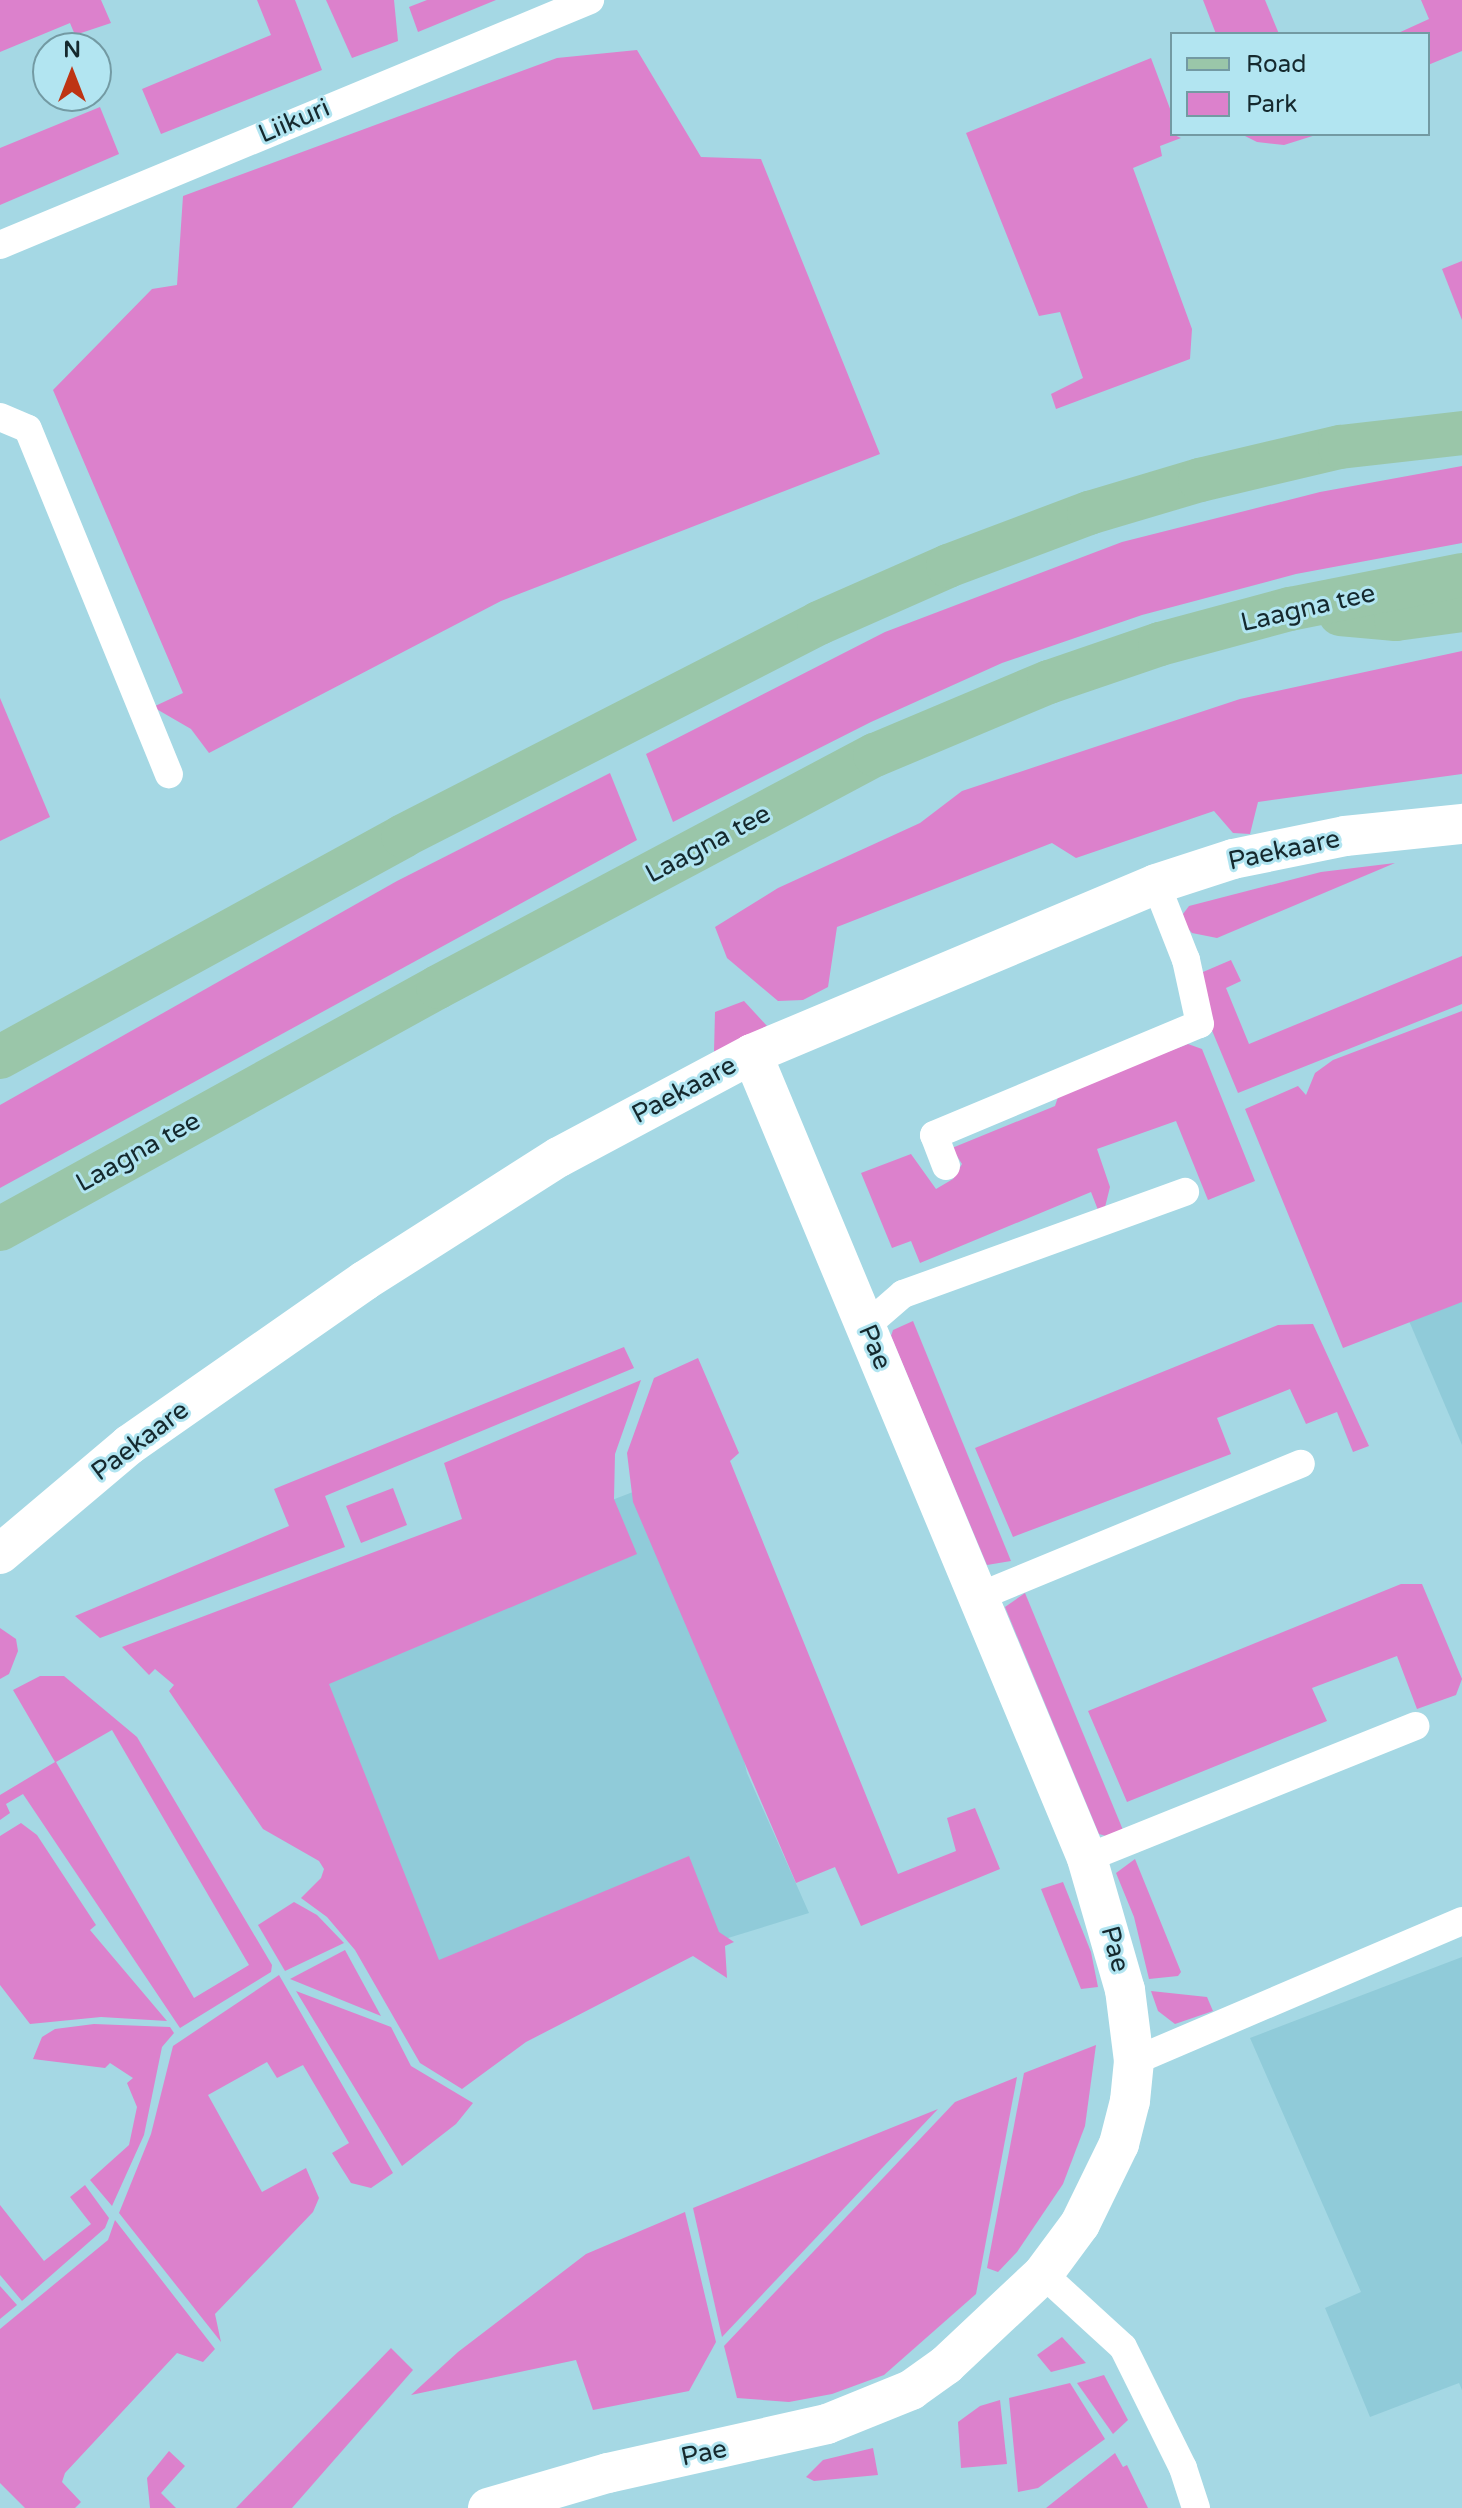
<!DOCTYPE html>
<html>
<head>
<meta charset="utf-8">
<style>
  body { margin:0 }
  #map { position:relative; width:1462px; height:2508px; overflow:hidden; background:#a5d8e4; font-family:"Varela Round",sans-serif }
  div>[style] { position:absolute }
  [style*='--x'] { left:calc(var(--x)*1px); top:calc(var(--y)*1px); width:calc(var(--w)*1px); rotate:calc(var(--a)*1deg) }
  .built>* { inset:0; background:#90cbd9 }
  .green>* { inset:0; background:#dc81cc }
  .street>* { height:28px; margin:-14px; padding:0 14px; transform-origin:14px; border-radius:14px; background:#fff }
  .secondary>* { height:40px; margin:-20px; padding:0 20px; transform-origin:20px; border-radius:20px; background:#fff }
  .primary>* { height:44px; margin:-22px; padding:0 22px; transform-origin:22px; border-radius:22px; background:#9ac6a9 }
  span { translate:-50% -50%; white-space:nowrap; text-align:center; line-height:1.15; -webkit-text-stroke:6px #b2e5f1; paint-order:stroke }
  .street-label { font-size:26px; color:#15292e }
  .legend { position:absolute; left:1170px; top:32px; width:260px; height:104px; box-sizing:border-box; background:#b2e5f1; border:2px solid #739aa3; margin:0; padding:10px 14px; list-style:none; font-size:24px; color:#15292e }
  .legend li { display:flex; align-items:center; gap:16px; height:40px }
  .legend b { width:40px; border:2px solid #739aa3 }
  .north { position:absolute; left:32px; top:32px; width:80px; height:80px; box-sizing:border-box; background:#b2e5f1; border:2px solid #739aa3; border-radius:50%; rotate:0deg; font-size:22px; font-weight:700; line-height:32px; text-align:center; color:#15292e }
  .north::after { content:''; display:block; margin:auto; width:28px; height:36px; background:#be3413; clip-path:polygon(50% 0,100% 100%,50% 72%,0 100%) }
</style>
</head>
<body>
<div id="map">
  <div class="built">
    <div style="clip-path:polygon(1462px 1130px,1462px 1445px,1348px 1178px)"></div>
    <div style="clip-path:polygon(677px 1475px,747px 1773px,809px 1913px,728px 1938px,457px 2067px,215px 1653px)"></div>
    <div style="clip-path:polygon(1462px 1957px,1462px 2390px,1459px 2383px,1370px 2417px,1325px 2308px,1361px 2292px,1250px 2038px)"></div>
  </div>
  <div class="green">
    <div style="clip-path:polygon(0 0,101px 0,111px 23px,75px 35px,70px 23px,0 52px)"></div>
    <div style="clip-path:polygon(257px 0,295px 0,322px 70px,161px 134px,142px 89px,271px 35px)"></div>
    <div style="clip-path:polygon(326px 0,394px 0,398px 41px,352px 58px)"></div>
    <div style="clip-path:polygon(427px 0,496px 0,418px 32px,409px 7px)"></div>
    <div style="clip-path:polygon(1203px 0,1265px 0,1279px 34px,1216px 34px)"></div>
    <div style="clip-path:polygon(1421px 0,1462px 0,1462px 51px,1428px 65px,1428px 34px,1396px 34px,1429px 19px)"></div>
    <div style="clip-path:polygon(637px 50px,701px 157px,761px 159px,880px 454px,501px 601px,209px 753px,191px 729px,153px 707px,183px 693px,53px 390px,152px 289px,177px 285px,183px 196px,557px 58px)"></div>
    <div style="clip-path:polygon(1151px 58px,1172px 114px,1172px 134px,1181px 138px,1160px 146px,1162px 156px,1133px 168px,1192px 329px,1190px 359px,1056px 409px,1051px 394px,1083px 378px,1060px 312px,1039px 316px,966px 133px)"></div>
    <div style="clip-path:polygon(100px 107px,119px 154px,0 205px,0 148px)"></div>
    <div style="clip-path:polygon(1241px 134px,1319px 134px,1284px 145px,1257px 142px)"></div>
    <div style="clip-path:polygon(1462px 261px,1462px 320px,1442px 269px)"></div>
    <div style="clip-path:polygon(1462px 466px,1462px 543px,1296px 574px,1142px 615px,1002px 663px,871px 722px,673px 822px,646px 754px,885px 632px,1122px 542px,1320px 492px)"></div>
    <div style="clip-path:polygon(1462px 651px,1462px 774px,1258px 802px,1250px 834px,1233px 833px,1214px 811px,1076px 858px,1052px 843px,837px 927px,828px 987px,803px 1000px,778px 1001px,727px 958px,715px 927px,778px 888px,920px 823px,962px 791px,1240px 699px)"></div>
    <div style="clip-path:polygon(0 698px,50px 817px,0 841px)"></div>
    <div style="clip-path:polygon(610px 773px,637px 840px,0 1188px,0 1105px,397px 881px)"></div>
    <div style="clip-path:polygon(1395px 863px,1217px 938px,1192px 933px,1185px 925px,1183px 914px,1189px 906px,1321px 872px)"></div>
    <div style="clip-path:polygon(1462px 956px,1462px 1004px,1238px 1093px,1196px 992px,1203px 972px,1231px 960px,1241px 981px,1226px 988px,1249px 1044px)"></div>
    <div style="clip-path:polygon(744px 1001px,767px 1026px,714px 1052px,715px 1012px)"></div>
    <div style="clip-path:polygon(1462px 1011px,1462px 1302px,1343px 1348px,1245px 1109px,1298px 1086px,1306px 1095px,1315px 1073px,1333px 1060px)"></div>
    <div style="clip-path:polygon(1188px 1044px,1202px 1049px,1255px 1181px,1208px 1200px,1176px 1121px,1097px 1149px,1110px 1187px,1105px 1207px,1098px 1210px,1091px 1192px,920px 1263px,911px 1241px,892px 1248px,861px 1173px,911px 1154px,936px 1189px,953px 1179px,962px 1164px,952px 1148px,1055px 1106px,1059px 1094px)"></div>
    <div style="clip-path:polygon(913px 1321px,1011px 1561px,987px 1565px,891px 1336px,893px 1330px)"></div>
    <div style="clip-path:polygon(1313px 1324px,1369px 1446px,1353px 1452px,1337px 1412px,1306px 1424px,1290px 1389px,1217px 1418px,1231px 1454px,1013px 1537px,975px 1448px,1278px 1325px)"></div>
    <div style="clip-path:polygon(624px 1347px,634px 1368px,325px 1496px,345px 1547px,100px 1638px,75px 1616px,289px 1526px,274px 1489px)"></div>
    <div style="clip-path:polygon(698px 1358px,739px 1453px,730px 1461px,898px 1874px,956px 1851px,947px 1818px,975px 1808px,1000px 1869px,861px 1926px,835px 1867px,796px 1883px,633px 1502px,627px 1453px,654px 1378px)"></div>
    <div style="clip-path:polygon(641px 1380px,615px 1454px,614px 1499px,637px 1554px,329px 1684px,439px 1960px,689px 1856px,719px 1932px,734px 1942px,725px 1946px,727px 1978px,693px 1956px,526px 2042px,462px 2089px,420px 2063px,355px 1950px,327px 1917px,301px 1898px,321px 1878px,324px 1869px,319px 1861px,263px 1829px,169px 1691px,174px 1685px,155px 1669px,149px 1675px,122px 1647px,462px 1519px,444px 1463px)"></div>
    <div style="clip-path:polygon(393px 1488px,407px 1525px,361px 1543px,346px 1506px)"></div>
    <div style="clip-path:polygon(1401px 1584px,1422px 1584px,1462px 1679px,1456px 1695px,1417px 1709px,1397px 1656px,1312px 1688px,1327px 1721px,1127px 1802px,1088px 1711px)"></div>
    <div style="clip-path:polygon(1025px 1593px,1123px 1830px,1106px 1836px,1099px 1834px,1005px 1607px)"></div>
    <div style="clip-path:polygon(0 1628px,16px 1639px,18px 1651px,9px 1674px,0 1679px)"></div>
    <div style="clip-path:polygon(evenodd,40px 1676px,64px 1676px,137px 1737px,272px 1965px,271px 1972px,180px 2028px,23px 1794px,6px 1804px,10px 1813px,0 1820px,0 1795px,55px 1762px,13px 1690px,40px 1676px,112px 1730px,249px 1965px,194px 1998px,56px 1762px,112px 1730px)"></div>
    <div style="clip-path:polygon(21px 1823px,37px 1835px,96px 1925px,90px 1930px,167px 2021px,101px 2017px,30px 2024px,0 1985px,0 1836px)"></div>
    <div style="clip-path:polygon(1135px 1859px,1181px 1972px,1178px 1976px,1149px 1979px,1134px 1917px,1116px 1873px)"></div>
    <div style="clip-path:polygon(1063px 1882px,1091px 1952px,1098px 1987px,1081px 1989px,1041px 1889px)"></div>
    <div style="clip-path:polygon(294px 1902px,317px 1915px,344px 1943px,285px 1971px,258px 1925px)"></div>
    <div style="clip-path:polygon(345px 1950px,381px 2016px,290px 1979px)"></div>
    <div style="clip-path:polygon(279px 1975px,393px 2173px,371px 2188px,351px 2183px,332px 2153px,349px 2143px,303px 2065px,277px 2078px,267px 2062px,208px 2095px,262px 2192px,306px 2168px,319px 2198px,313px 2212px,215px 2314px,221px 2342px,119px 2213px,151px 2134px,173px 2046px)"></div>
    <div style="clip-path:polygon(296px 1991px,391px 2027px,411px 2066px,473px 2103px,456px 2124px,402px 2166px)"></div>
    <div style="clip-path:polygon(1151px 1991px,1207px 1997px,1213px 2011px,1175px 2024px,1158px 2011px)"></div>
    <div style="clip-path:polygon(94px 2024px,170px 2027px,174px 2033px,162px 2047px,144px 2135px,112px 2206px,90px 2180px,129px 2145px,137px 2107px,127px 2083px,133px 2078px,110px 2063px,105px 2068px,33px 2059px,42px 2037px,55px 2029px)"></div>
    <div style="clip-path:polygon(1096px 2045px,1085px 2126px,1063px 2184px,1017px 2252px,998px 2272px,987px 2268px,1024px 2073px)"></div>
    <div style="clip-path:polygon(1017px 2077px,976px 2294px,884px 2375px,832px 2394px,789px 2402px,737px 2398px,724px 2346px,955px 2102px)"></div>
    <div style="clip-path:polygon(938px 2109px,722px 2337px,693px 2208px)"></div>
    <div style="clip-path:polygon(85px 2185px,109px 2218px,105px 2228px,22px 2301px,0 2275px,0 2205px,44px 2261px,91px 2224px,70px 2197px)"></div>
    <div style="clip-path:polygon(685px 2212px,716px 2342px,689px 2391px,593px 2410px,576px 2360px,411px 2395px,458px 2352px,586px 2254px)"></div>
    <div style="clip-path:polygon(115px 2220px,215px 2349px,203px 2362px,177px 2353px,65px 2473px,62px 2482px,81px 2502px,75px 2508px,25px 2508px,0 2483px,0 2329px,108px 2240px)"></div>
    <div style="clip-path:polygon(0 2286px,17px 2305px,0 2319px)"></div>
    <div style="clip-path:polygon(1062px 2337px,1086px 2363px,1051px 2372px,1037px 2355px)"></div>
    <div style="clip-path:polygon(391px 2348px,413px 2370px,292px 2508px,236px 2508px)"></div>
    <div style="clip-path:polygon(1104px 2375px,1128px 2420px,1113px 2434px,1077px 2383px)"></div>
    <div style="clip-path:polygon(1070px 2383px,1105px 2439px,1038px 2488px,1018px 2492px,1009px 2398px)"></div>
    <div style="clip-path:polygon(1000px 2400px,1007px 2464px,961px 2468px,958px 2422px,980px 2406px)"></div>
    <div style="clip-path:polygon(873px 2448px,878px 2475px,814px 2481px,806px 2477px,823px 2460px)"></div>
    <div style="clip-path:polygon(169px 2451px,185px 2466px,161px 2493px,176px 2508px,150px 2508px,147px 2478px)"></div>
    <div style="clip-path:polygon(1115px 2453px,1123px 2467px,1127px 2465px,1148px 2508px,1046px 2508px)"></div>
  </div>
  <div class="street">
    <div style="--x:0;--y:245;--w:639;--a:-22.55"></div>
    <div style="--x:0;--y:417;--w:30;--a:23"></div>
    <div style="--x:28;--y:429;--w:373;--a:67.8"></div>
    <div style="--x:946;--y:1166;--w:33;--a:-111"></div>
    <div style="--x:934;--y:1135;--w:288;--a:-22.7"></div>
    <div style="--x:1200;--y:1024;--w:66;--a:-102.3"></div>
    <div style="--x:1186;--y:960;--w:82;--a:-111.5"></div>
    <div style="--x:866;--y:1326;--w:49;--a:-40.9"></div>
    <div style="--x:903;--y:1294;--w:300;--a:-19.9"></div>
    <div style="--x:980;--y:1596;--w:347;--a:-22.4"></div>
    <div style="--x:1087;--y:1858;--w:354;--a:-21.9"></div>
    <div style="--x:1134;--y:2061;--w:357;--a:-23.1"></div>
    <div style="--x:1043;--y:2274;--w:108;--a:42.4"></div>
    <div style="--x:1123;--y:2347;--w:135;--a:63.6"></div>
    <div style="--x:1183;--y:2468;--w:42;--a:72"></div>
  </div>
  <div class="secondary">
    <div style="--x:0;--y:1554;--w:169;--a:-40.2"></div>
    <div style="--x:129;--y:1445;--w:287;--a:-34.9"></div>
    <div style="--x:364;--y:1281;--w:231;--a:-32.5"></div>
    <div style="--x:559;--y:1157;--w:219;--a:-28.1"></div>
    <div style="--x:752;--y:1054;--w:438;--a:-22.8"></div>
    <div style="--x:1156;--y:884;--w:81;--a:-18"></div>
    <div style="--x:1233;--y:859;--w:114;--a:-11.6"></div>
    <div style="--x:1345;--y:836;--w:118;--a:-5.9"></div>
    <div style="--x:488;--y:2508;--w:125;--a:-16.3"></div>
    <div style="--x:608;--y:2473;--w:224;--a:-12.6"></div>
    <div style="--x:827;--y:2424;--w:91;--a:-22"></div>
    <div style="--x:911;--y:2390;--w:43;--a:-35.5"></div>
    <div style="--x:946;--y:2365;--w:133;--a:-43.2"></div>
    <div style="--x:1043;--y:2274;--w:62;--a:-53.5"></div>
    <div style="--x:1080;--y:2224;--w:89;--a:-64"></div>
    <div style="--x:1119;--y:2144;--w:44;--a:-75.7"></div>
    <div style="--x:1130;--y:2101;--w:40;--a:-84.3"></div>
    <div style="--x:1134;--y:2061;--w:72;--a:-97.2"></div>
    <div style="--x:1125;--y:1990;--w:137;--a:-106.1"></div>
    <div style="--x:1087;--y:1858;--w:871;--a:-112.62"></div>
  </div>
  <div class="primary">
    <div style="--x:1340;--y:614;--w:56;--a:5.1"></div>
    <div style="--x:1396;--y:619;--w:67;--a:-7.8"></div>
    <div style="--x:0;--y:1057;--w:460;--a:-28.7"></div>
    <div style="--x:403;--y:836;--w:467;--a:-27.1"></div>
    <div style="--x:819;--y:623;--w:141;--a:-23.8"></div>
    <div style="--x:948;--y:566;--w:151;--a:-20.6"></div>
    <div style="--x:1089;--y:513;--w:116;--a:-16.6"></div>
    <div style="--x:1200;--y:480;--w:144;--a:-13.3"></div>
    <div style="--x:1340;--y:447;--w:123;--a:-6.5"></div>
    <div style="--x:0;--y:1229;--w:500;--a:-28.92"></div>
    <div style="--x:438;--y:987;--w:495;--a:-28"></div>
    <div style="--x:875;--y:755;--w:189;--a:-22.8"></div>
    <div style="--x:1049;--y:682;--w:117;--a:-18.9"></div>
    <div style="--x:1160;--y:644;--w:135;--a:-15.1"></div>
    <div style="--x:1290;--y:609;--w:175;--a:-11.2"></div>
  </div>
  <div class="street-label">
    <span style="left:294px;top:121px;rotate:-23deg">Liikuri</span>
    <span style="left:1308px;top:608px;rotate:-13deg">Laagna tee</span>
    <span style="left:708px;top:844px;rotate:-28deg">Laagna tee</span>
    <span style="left:1284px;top:850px;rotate:-12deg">Paekaare</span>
    <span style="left:684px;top:1090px;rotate:-28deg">Paekaare</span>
    <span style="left:138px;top:1152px;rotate:-29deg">Laagna tee</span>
    <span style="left:875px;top:1347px;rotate:67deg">Pae</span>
    <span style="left:140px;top:1441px;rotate:-37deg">Paekaare</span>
    <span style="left:1115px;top:1949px;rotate:75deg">Pae</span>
    <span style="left:704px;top:2453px;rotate:-12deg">Pae</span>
  </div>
  <ul class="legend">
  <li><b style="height:10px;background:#9ac6a9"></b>Road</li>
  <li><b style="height:22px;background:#dc81cc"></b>Park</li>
  </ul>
  <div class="north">N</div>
</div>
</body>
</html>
